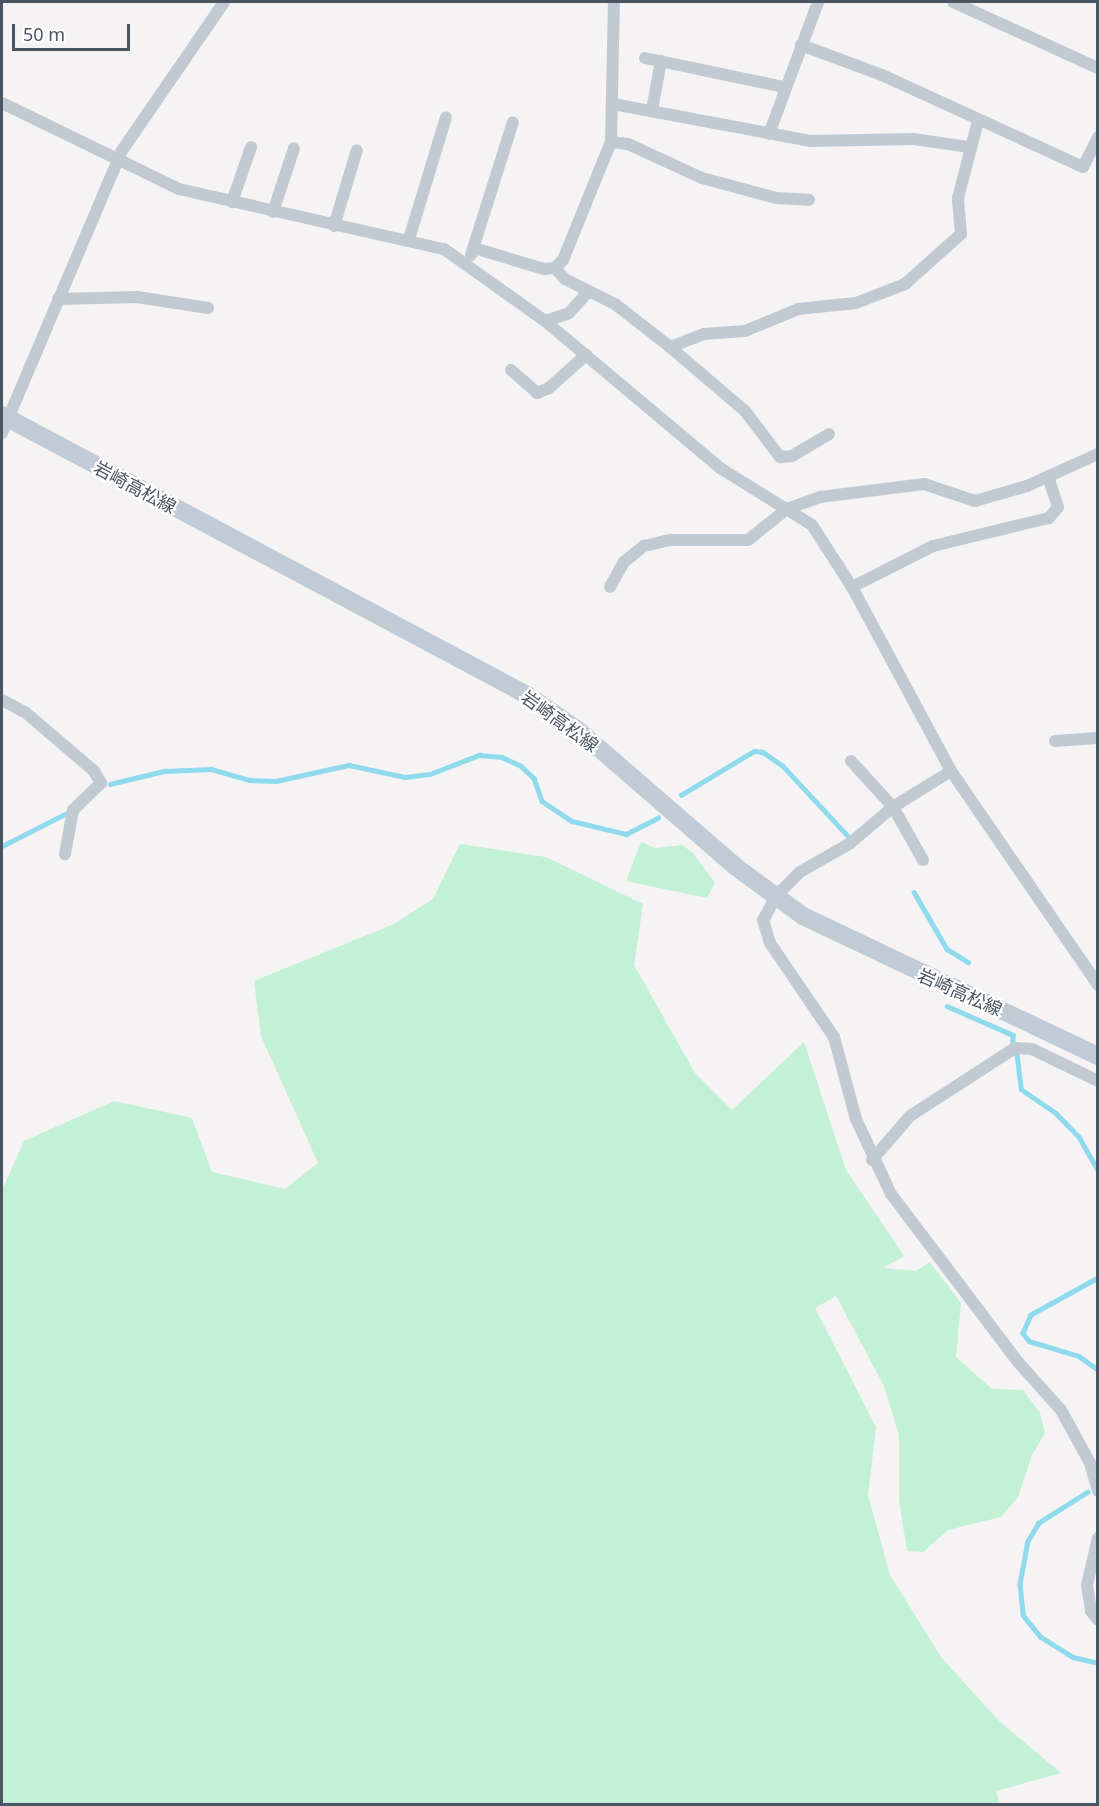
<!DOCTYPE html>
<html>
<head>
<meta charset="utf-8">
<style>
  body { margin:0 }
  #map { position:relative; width:1099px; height:1806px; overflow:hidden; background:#f5f3f3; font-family:"Noto Sans","Noto Sans JP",sans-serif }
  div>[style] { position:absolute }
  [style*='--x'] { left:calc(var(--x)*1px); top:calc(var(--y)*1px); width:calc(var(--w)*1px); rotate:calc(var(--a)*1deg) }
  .green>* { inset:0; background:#c3f1d5 }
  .stream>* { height:4.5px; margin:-2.25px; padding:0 2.25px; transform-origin:2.25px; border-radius:2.25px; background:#90daee }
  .street>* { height:12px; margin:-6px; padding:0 6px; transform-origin:6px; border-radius:6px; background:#c1cad2 }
  .secondary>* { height:18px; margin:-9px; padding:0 9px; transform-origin:9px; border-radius:9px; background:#c1cbd6 }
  span { translate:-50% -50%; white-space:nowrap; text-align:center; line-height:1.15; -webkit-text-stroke:4.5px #fff; paint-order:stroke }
  .street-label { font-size:18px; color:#4a5661 }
  .frame { position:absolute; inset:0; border:3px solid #4a5661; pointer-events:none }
  .scale { position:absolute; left:12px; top:24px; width:118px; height:27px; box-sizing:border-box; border:3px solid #4a5661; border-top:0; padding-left:8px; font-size:18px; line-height:21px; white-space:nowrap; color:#4a5661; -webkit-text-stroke:4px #fff; paint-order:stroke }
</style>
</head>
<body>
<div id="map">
  <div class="green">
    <div style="clip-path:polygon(641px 842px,655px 848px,682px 845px,693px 853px,715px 883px,707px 898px,626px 881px)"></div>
    <div style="clip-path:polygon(460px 844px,546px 857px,643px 904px,634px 965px,695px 1073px,732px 1110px,804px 1042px,846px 1170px,904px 1256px,883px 1268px,916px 1271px,930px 1262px,961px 1303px,956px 1357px,992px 1389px,1023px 1390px,1040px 1413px,1045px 1433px,1032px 1455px,1018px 1497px,1001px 1517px,948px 1530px,923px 1552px,907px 1551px,899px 1500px,899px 1435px,884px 1386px,836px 1296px,815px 1308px,876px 1427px,868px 1495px,890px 1575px,941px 1657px,998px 1720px,1061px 1773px,996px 1791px,1000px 1804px,2px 1804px,2px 1190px,24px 1141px,114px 1101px,192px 1118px,212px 1172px,285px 1189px,318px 1163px,261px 1036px,254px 981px,394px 924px,433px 899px)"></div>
  </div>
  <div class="stream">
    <div style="--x:110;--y:784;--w:56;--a:-13.5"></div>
    <div style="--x:164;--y:771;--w:47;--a:-2.4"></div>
    <div style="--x:211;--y:769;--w:40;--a:16"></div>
    <div style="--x:249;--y:780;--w:27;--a:2"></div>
    <div style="--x:276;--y:781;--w:75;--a:-12.4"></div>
    <div style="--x:349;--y:765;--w:57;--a:12.1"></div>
    <div style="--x:405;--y:777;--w:25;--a:-7"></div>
    <div style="--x:430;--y:774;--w:53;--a:-21.2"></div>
    <div style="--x:479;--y:755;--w:23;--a:5"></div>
    <div style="--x:502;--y:757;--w:21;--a:25"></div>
    <div style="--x:521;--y:766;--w:18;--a:43"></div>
    <div style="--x:534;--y:778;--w:24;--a:71"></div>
    <div style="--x:542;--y:801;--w:36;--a:34"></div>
    <div style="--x:572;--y:821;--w:56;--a:13.5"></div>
    <div style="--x:626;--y:834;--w:36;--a:-27"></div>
    <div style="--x:681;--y:795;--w:85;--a:-31.1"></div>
    <div style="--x:754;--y:751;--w:9;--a:6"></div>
    <div style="--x:763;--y:752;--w:24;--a:35"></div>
    <div style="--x:783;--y:766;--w:96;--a:47.1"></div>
    <div style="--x:2;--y:846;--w:71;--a:-26.9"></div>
    <div style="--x:914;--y:892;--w:66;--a:59.9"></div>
    <div style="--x:947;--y:949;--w:25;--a:32"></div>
    <div style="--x:947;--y:1006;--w:72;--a:23.7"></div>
    <div style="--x:1013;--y:1035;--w:8;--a:90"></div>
    <div style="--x:1017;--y:1054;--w:35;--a:83"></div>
    <div style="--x:1021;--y:1089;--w:42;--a:34.4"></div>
    <div style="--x:1056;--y:1113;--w:33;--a:46"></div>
    <div style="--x:1079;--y:1137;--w:38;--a:60"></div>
    <div style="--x:1098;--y:1278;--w:77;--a:151.1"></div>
    <div style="--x:1031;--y:1315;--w:20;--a:114"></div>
    <div style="--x:1023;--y:1333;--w:10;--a:53"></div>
    <div style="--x:1029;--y:1341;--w:52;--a:16.7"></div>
    <div style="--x:1079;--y:1356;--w:24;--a:36"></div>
    <div style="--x:1088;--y:1492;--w:58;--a:147.7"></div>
    <div style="--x:1039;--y:1523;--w:21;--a:121"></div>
    <div style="--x:1028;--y:1541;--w:44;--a:100.5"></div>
    <div style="--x:1020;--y:1584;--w:31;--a:84"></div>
    <div style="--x:1023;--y:1615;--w:28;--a:51"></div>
    <div style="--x:1041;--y:1637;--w:38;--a:32"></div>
    <div style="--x:1073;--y:1657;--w:26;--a:13"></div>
  </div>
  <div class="street">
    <div style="--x:953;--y:2;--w:159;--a:24.5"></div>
    <div style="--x:801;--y:45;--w:86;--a:20.3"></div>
    <div style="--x:882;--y:75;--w:221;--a:24.6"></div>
    <div style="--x:1083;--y:167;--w:34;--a:-63"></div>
    <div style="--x:645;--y:58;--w:142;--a:11.8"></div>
    <div style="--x:2;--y:103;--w:197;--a:25.9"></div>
    <div style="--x:179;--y:189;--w:272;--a:12.8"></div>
    <div style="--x:444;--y:249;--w:124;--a:35.5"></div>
    <div style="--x:545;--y:321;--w:229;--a:40"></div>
    <div style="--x:720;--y:468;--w:108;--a:31.8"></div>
    <div style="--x:812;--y:525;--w:74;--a:57.2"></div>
    <div style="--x:852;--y:587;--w:209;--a:61.7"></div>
    <div style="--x:951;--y:771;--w:260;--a:55.5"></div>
    <div style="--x:613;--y:104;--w:200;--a:10.6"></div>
    <div style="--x:810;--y:141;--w:104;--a:-1.1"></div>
    <div style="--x:914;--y:139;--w:56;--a:8.3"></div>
    <div style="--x:652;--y:110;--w:50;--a:-79.6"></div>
    <div style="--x:769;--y:134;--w:141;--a:-69.6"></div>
    <div style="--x:611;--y:142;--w:17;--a:7"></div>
    <div style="--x:628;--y:144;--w:81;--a:24.7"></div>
    <div style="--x:702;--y:178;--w:77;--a:15.1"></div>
    <div style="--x:776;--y:198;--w:33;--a:3"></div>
    <div style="--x:232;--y:202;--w:58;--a:-70.9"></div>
    <div style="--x:273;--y:212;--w:67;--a:-71.8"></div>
    <div style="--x:334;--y:226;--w:79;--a:-73.2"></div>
    <div style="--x:409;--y:239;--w:127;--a:-73.1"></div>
    <div style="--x:474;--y:248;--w:73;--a:16.7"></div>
    <div style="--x:544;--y:269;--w:11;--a:-5"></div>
    <div style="--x:555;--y:268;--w:11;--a:-45"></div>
    <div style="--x:563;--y:260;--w:127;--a:-67.9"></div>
    <div style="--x:611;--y:142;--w:140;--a:-88.8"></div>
    <div style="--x:471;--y:255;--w:139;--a:-72.5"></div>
    <div style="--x:555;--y:268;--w:15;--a:48"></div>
    <div style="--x:565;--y:279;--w:56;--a:26.6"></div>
    <div style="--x:615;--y:304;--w:70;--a:38"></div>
    <div style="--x:670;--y:347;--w:99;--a:40.5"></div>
    <div style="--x:745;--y:411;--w:58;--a:52.7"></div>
    <div style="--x:780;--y:457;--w:12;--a:-5"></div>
    <div style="--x:792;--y:456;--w:43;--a:-30.7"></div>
    <div style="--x:58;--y:299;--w:79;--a:-1.5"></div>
    <div style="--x:137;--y:297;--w:72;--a:8.8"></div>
    <div style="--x:545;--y:321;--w:25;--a:-18"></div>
    <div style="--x:569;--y:313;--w:28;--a:-48"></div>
    <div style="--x:670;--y:347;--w:36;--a:-21"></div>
    <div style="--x:704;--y:334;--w:41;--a:-4.2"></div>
    <div style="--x:745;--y:331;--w:57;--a:-22.5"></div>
    <div style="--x:798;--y:309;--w:58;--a:-5.9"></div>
    <div style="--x:856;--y:303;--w:53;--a:-21.2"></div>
    <div style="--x:905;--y:284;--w:75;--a:-41.8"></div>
    <div style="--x:961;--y:234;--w:36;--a:-95"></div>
    <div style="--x:958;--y:198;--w:80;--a:-75.4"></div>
    <div style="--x:511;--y:370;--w:35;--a:41"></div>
    <div style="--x:537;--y:393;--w:13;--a:-23"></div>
    <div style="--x:549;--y:388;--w:50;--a:-41.7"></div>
    <div style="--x:2;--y:433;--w:305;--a:-67"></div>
    <div style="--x:121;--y:152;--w:182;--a:-55.5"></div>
    <div style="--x:610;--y:587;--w:29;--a:-61"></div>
    <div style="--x:624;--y:562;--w:26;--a:-39"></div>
    <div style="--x:644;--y:546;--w:28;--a:-13"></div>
    <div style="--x:671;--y:540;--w:77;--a:0"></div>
    <div style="--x:748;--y:540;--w:50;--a:-38.5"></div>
    <div style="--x:787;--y:509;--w:35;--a:-20"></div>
    <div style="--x:820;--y:497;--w:105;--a:-7.1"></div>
    <div style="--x:924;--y:484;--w:54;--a:18.4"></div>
    <div style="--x:975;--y:501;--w:54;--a:-16.1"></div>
    <div style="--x:1027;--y:486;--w:78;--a:-24.3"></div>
    <div style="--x:852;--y:587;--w:91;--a:-26.8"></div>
    <div style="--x:933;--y:546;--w:119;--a:-13.6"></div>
    <div style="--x:1049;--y:518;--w:14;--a:-51"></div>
    <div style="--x:1058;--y:507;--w:32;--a:-108"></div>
    <div style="--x:2;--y:700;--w:26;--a:28"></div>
    <div style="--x:25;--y:712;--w:91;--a:40.5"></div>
    <div style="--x:94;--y:771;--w:14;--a:60"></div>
    <div style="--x:101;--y:783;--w:39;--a:136"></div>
    <div style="--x:73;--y:810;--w:45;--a:100.3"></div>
    <div style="--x:1055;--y:741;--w:43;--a:-4"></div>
    <div style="--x:851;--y:761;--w:62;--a:47.6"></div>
    <div style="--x:893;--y:807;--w:61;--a:60.5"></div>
    <div style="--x:951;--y:771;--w:68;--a:148.2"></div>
    <div style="--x:893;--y:807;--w:57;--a:139.9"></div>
    <div style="--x:849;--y:844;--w:56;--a:150.3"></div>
    <div style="--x:800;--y:872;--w:34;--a:135"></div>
    <div style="--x:776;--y:896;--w:27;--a:118"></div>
    <div style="--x:763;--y:920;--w:24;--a:73"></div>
    <div style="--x:770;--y:943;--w:114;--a:55.8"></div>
    <div style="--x:834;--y:1037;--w:85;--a:75"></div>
    <div style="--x:856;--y:1119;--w:83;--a:65"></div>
    <div style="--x:891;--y:1194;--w:211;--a:52.9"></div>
    <div style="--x:1018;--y:1362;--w:64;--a:48.1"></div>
    <div style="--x:1061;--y:1410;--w:60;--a:61.3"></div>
    <div style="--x:1090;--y:1463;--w:29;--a:74"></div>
    <div style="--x:872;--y:1160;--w:58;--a:-49.2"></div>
    <div style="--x:910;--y:1116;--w:125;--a:-32.9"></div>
    <div style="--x:1015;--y:1048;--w:17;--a:3"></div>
    <div style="--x:1032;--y:1049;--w:73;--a:25.9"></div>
    <div style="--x:1098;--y:1538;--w:48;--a:103.2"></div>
    <div style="--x:1087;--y:1585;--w:26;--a:81"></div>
    <div style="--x:1091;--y:1611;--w:11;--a:52"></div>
  </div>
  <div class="secondary">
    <div style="--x:2;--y:415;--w:595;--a:28.07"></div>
    <div style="--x:527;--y:695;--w:62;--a:34.5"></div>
    <div style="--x:578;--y:730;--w:209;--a:40.9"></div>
    <div style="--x:736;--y:867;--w:83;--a:36.2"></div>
    <div style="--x:803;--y:916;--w:327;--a:25.4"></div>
  </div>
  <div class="street-label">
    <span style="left:135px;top:487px;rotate:28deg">岩崎高松線</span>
    <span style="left:560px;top:721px;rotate:36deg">岩崎高松線</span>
    <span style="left:960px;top:992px;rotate:24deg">岩崎高松線</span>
  </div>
  <div class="frame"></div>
  <div class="scale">50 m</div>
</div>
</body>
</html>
